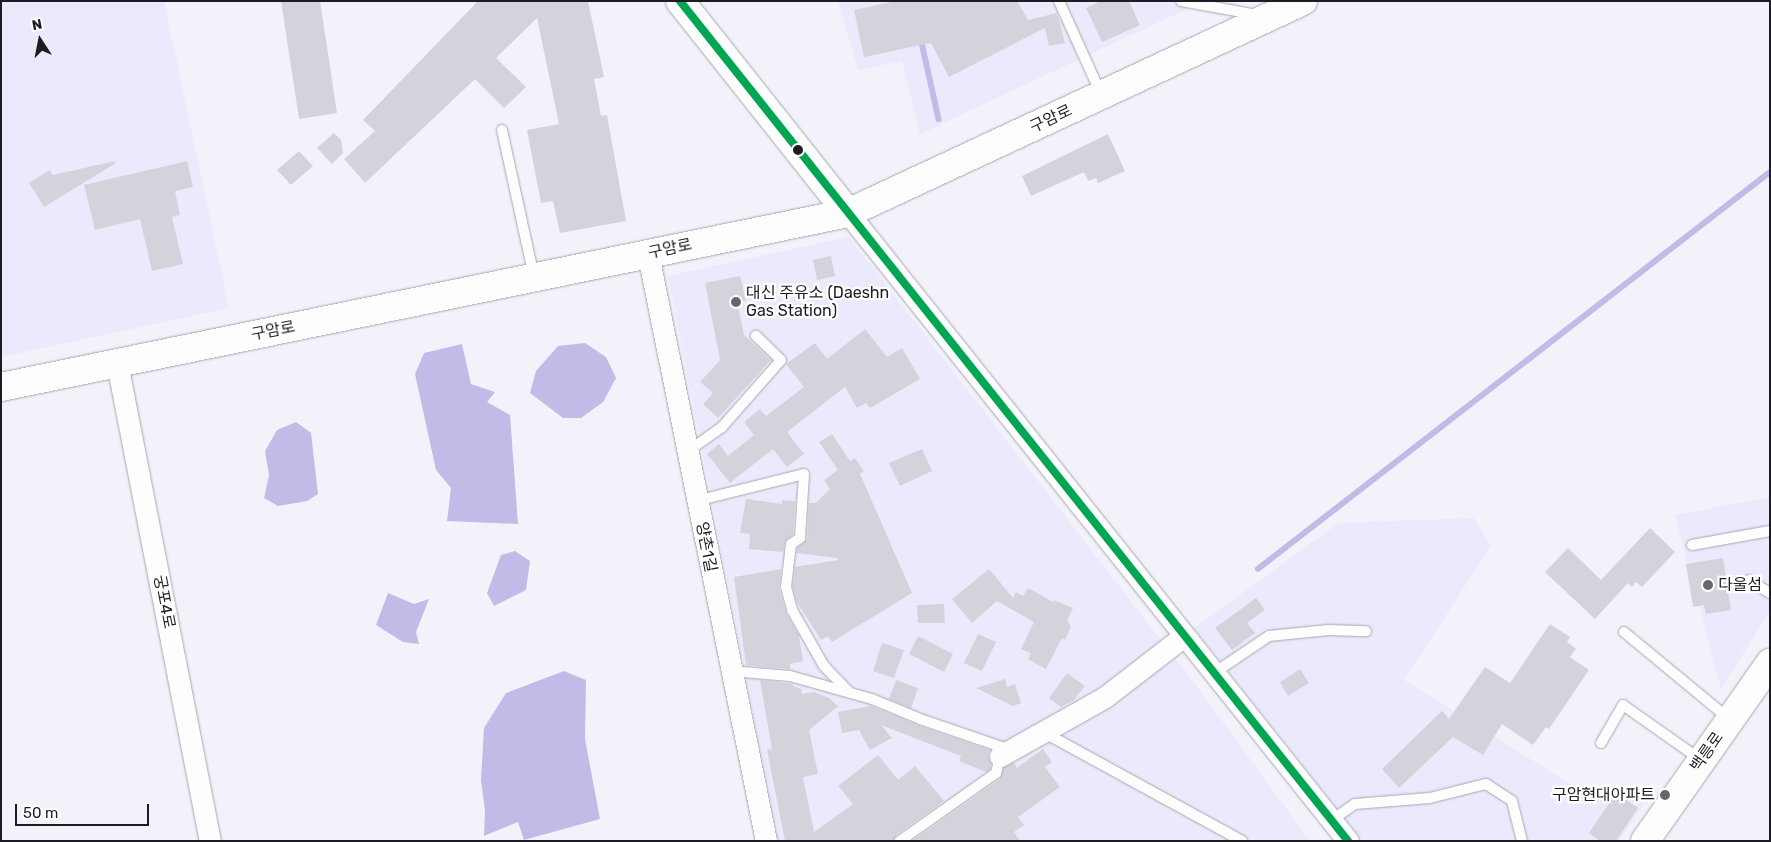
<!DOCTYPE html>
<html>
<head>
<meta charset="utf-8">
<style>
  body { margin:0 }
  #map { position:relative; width:1771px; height:842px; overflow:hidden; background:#f3f2fb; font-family:Rubik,"Noto Sans KR",sans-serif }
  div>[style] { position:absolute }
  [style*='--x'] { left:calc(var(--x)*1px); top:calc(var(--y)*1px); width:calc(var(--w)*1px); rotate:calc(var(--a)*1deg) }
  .built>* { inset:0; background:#ebe9fc }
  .water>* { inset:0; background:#c1bbe8 }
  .stream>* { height:5.5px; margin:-2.75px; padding:0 2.75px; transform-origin:2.75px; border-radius:2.75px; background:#c1bbe8 }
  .building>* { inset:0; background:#d4d3db }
  .roads { filter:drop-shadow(0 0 1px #a8a7af) drop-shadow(0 0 1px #a8a7af) }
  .lane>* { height:10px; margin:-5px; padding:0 5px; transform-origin:5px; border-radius:5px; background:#fdfdfe }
  .street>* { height:21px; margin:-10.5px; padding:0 10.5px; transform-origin:10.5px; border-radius:10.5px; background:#fdfdfe }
  .secondary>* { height:28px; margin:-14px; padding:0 14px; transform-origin:14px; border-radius:14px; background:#fdfdfe }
  .primary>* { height:28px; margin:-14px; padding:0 14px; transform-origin:14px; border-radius:14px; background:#fdfdfe }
  .bus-1>* { height:8px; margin:-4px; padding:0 4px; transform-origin:4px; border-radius:4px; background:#00a651 }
  .dots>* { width:14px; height:14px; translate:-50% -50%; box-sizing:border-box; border:2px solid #fff; border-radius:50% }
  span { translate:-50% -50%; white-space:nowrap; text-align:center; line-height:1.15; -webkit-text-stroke:4.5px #fff; paint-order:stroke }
  .street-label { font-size:16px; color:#1c1c23 }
  .poi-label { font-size:16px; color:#1c1c23 }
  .left { translate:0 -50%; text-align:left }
  .right { translate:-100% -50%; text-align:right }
  .frame { position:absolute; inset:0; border:2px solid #1c1c23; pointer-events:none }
  .north { position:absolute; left:15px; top:15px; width:50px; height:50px; -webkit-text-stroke:4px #fff; paint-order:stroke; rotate:349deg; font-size:14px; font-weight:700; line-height:20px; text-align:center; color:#1c1c23 }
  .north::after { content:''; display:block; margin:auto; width:18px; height:22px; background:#1c1c23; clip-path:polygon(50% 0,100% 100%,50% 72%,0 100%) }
  .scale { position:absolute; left:15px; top:804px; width:134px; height:22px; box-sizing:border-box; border:2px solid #1c1c23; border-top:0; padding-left:6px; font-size:15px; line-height:18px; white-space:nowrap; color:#1c1c23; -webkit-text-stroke:4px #fff; paint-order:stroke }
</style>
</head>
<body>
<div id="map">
  <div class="built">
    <div style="clip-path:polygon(1px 1px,164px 1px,229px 308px,1px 357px)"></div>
    <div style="clip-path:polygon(838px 1px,1204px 1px,920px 134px,902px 61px,858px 70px)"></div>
    <div style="clip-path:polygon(849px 237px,1195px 684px,1310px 841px,778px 841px,668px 276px)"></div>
    <div style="clip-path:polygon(1770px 497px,1770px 611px,1721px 689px,1675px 515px)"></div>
    <div style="clip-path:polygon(1474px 518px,1491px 546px,1404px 680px,1575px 787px,1616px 788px,1644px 804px,1619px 841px,1363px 841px,1194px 628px,1339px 523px)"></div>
  </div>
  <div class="water">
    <div style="clip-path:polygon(585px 343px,606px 357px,616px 378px,603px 402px,581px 418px,563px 418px,530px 393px,536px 371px,558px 346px)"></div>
    <div style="clip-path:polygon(462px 344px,471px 384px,495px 392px,487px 402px,510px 415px,518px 524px,447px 521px,451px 488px,436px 470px,415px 374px,424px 353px)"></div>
    <div style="clip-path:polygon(296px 422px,311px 433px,318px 494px,307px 501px,278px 506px,264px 498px,269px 475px,265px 451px,277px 430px)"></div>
    <div style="clip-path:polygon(515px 551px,530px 561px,526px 590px,494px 606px,487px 593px,501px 555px)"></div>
    <div style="clip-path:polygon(388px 593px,414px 604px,429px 599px,416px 632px,419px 644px,403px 642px,376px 625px)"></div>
    <div style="clip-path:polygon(564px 671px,586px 680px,585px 739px,600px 819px,524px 840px,518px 822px,484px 836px,485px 811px,481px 780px,484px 728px,506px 693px)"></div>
  </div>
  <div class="stream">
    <div style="--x:921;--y:38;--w:83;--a:77.5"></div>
    <div style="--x:1258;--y:569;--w:648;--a:-37.79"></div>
  </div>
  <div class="building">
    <div style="clip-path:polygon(281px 1px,320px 1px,337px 113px,299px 119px)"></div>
    <div style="clip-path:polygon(478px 1px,588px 1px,604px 77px,594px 79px,601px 116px,607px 115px,626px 221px,560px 233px,553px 201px,541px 203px,527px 130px,559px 124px,537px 18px,496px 58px,526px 87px,504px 108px,475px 79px,365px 183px,344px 159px,375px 131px,363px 120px)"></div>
    <div style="clip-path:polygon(896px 1px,1017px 1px,1028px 20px,1057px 13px,1065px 43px,1049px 46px,1045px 28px,949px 77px,931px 43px,864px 57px,854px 10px)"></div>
    <div style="clip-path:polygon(1101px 1px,1129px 1px,1140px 25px,1102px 42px,1086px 8px)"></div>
    <div style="clip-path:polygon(334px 133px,341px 140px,343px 153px,332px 164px,317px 148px)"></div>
    <div style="clip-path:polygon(1108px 134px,1125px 171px,1098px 183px,1096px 178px,1088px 181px,1084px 172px,1031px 196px,1022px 176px)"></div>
    <div style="clip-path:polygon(299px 151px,313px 166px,291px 185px,277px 170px)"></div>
    <div style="clip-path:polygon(115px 161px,116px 163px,44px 207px,29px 183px,50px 170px,53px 175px)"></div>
    <div style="clip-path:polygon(187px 161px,193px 187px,175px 191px,180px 215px,172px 217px,183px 264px,152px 271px,140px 219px,95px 230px,84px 185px)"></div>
    <div style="clip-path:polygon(831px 256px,835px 276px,817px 280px,813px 260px)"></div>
    <div style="clip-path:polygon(740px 276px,746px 301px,737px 302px,744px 335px,771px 360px,718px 418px,703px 404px,713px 393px,700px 382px,720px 360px,705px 283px)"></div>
    <div style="clip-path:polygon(865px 329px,887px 357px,902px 348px,920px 379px,870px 408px,866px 403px,857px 408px,845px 387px,787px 432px,804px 454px,787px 467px,773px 449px,730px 483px,707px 454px,719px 444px,728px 456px,754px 435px,744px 422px,760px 409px,766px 416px,804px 387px,786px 364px,815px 343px,827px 359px)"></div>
    <div style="clip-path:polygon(832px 434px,850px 461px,855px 458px,864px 471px,860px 474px,912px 593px,832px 642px,828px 636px,821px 640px,797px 602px,793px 587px,795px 567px,838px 560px,838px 558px,797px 553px,797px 548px,807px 539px,809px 503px,816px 503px,830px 489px,824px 480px,838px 470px,819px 442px)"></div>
    <div style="clip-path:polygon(922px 449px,932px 471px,900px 486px,889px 463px)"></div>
    <div style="clip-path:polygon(746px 499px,782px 504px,782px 500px,795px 501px,793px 534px,785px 541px,783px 552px,749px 549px,750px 534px,740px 533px)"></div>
    <div style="clip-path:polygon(1650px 528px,1675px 552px,1642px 587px,1636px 582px,1632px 587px,1628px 583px,1595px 619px,1545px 572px,1568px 548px,1601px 580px)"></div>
    <div style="clip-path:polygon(1723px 558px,1731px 610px,1706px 614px,1704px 605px,1693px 607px,1686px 564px)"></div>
    <div style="clip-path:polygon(781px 569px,779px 589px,786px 613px,799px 636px,803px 661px,790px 664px,790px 669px,746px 665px,734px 577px)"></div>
    <div style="clip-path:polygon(989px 569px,1013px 598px,1016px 592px,1023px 596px,1028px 588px,1053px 602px,1054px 600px,1073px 608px,1067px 621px,1071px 626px,1065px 640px,1062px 638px,1046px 669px,1028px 659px,1031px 653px,1021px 649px,1034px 622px,997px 601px,972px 623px,952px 599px)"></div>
    <div style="clip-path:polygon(1256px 598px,1265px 610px,1247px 623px,1255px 633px,1232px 650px,1215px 628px)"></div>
    <div style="clip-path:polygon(944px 604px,945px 623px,918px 623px,917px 605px)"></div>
    <div style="clip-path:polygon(1550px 624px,1570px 637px,1567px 642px,1576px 649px,1570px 657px,1589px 670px,1549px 729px,1546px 727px,1533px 745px,1502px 724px,1483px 755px,1453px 737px,1399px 788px,1382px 769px,1442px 711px,1449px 719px,1485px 667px,1510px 683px)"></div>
    <div style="clip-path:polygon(978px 634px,996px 642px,982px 671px,964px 663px)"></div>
    <div style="clip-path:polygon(918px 636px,953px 654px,944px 672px,909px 654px)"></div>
    <div style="clip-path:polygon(882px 643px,904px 650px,894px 678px,873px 671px)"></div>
    <div style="clip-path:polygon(1300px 669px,1309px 683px,1288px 696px,1280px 682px)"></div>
    <div style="clip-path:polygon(1067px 673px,1085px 686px,1074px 700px,1061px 707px,1049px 698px)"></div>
    <div style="clip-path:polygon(1005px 679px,1007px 687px,1015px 684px,1021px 703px,1013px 706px,976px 688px)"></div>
    <div style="clip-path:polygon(760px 680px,793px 684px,793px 686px,801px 689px,802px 694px,814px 692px,829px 698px,838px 706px,809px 730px,818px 774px,803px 777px,814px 832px,853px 804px,838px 786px,878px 755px,898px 780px,915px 766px,944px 801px,896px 835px,893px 841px,785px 841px,767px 750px,772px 749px)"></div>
    <div style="clip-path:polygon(896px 680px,918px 688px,911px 708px,889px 699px)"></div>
    <div style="clip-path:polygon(871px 706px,917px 725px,989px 750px,988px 756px,991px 764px,990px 769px,986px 772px,959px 761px,961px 756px,881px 725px,892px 738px,870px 750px,859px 730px,842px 733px,838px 712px)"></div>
    <div style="clip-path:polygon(1043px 749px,1052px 762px,1045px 767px,1060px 787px,1018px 817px,1024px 825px,1014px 832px,1020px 841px,912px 841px,1000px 779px,1004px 767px,1014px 763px,1017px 768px)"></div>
    <div style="clip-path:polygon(1616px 793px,1638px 808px,1616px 841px,1600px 841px,1589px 833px)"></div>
  </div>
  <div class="roads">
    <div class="lane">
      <div style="--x:1059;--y:1;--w:102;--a:65.7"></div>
      <div style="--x:1181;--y:1;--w:78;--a:10.3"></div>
      <div style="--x:502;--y:130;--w:150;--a:77.7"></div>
      <div style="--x:688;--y:451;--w:42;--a:-35.2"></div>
      <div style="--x:722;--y:427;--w:89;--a:-48.6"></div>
      <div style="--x:781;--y:360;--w:35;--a:-136"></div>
      <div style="--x:696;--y:501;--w:111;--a:-14"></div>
      <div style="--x:804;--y:474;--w:64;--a:93.6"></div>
      <div style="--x:800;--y:538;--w:11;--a:146"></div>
      <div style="--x:791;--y:544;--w:43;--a:96.6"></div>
      <div style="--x:786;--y:587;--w:24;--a:75"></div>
      <div style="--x:792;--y:610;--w:64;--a:60.3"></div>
      <div style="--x:824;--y:666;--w:37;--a:46"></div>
      <div style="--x:1692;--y:545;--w:79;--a:-10.2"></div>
      <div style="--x:1749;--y:580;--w:25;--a:32"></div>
      <div style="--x:1624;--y:632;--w:136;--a:39.6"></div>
      <div style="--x:730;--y:671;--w:60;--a:4.8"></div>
      <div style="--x:790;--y:676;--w:85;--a:15.7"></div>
      <div style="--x:872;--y:699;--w:52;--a:22.6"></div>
      <div style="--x:920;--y:719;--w:87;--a:18.9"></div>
      <div style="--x:1002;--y:747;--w:27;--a:103"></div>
      <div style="--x:996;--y:773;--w:118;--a:144.7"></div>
      <div style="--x:1214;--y:673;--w:66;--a:-33.9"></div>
      <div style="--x:1269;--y:636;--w:60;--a:-5.7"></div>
      <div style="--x:1329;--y:630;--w:37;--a:2"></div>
      <div style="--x:1043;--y:732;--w:227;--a:28.7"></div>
      <div style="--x:1601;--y:743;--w:44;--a:-59.9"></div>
      <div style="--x:1623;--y:705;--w:95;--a:35.2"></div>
      <div style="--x:1332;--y:820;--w:28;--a:-35"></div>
      <div style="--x:1355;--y:804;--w:75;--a:-4.6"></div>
      <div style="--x:1430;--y:798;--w:58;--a:-14"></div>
      <div style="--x:1486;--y:784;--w:31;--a:33"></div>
      <div style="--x:1512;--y:801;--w:41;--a:76"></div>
    </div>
    <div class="street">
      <div style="--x:848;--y:213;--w:803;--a:51.47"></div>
      <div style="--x:648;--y:254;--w:599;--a:78.63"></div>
      <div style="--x:117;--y:363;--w:487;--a:79"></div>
      <div style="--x:1000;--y:756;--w:120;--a:-29.3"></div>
      <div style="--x:1105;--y:697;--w:100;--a:-37.7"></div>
    </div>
    <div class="secondary">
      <div style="--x:680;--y:1;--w:270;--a:51.6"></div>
      <div style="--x:1645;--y:841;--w:218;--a:-54.9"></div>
    </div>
    <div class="primary">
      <div style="--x:1;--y:387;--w:865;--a:-11.61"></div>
      <div style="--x:848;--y:213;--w:502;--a:-24.98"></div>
    </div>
  </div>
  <div class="bus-1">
    <div style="--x:680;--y:1;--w:1073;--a:51.51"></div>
  </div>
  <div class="dots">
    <div style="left:798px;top:150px;background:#1c1c23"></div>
    <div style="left:736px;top:302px;background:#67676f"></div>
    <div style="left:1708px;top:585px;background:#67676f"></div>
    <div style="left:1665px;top:795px;background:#67676f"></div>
  </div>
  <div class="street-label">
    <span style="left:1051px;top:119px;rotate:-25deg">구암로</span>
    <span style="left:670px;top:249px;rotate:-12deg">구암로</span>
    <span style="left:273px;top:331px;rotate:-11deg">구암로</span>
    <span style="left:706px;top:547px;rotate:79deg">양촌1길</span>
    <span style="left:164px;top:602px;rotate:79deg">궁포4로</span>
    <span style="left:1707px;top:752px;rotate:-55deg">백릉로</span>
  </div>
  <div class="poi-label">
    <span class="left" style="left:746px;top:302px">대신 주유소 (Daeshn<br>Gas Station)</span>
    <span class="left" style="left:1718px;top:585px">다울섬</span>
    <span class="right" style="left:1655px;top:795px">구암현대아파트</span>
  </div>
  <div class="frame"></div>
  <div class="north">N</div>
  <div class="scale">50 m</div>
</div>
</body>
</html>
